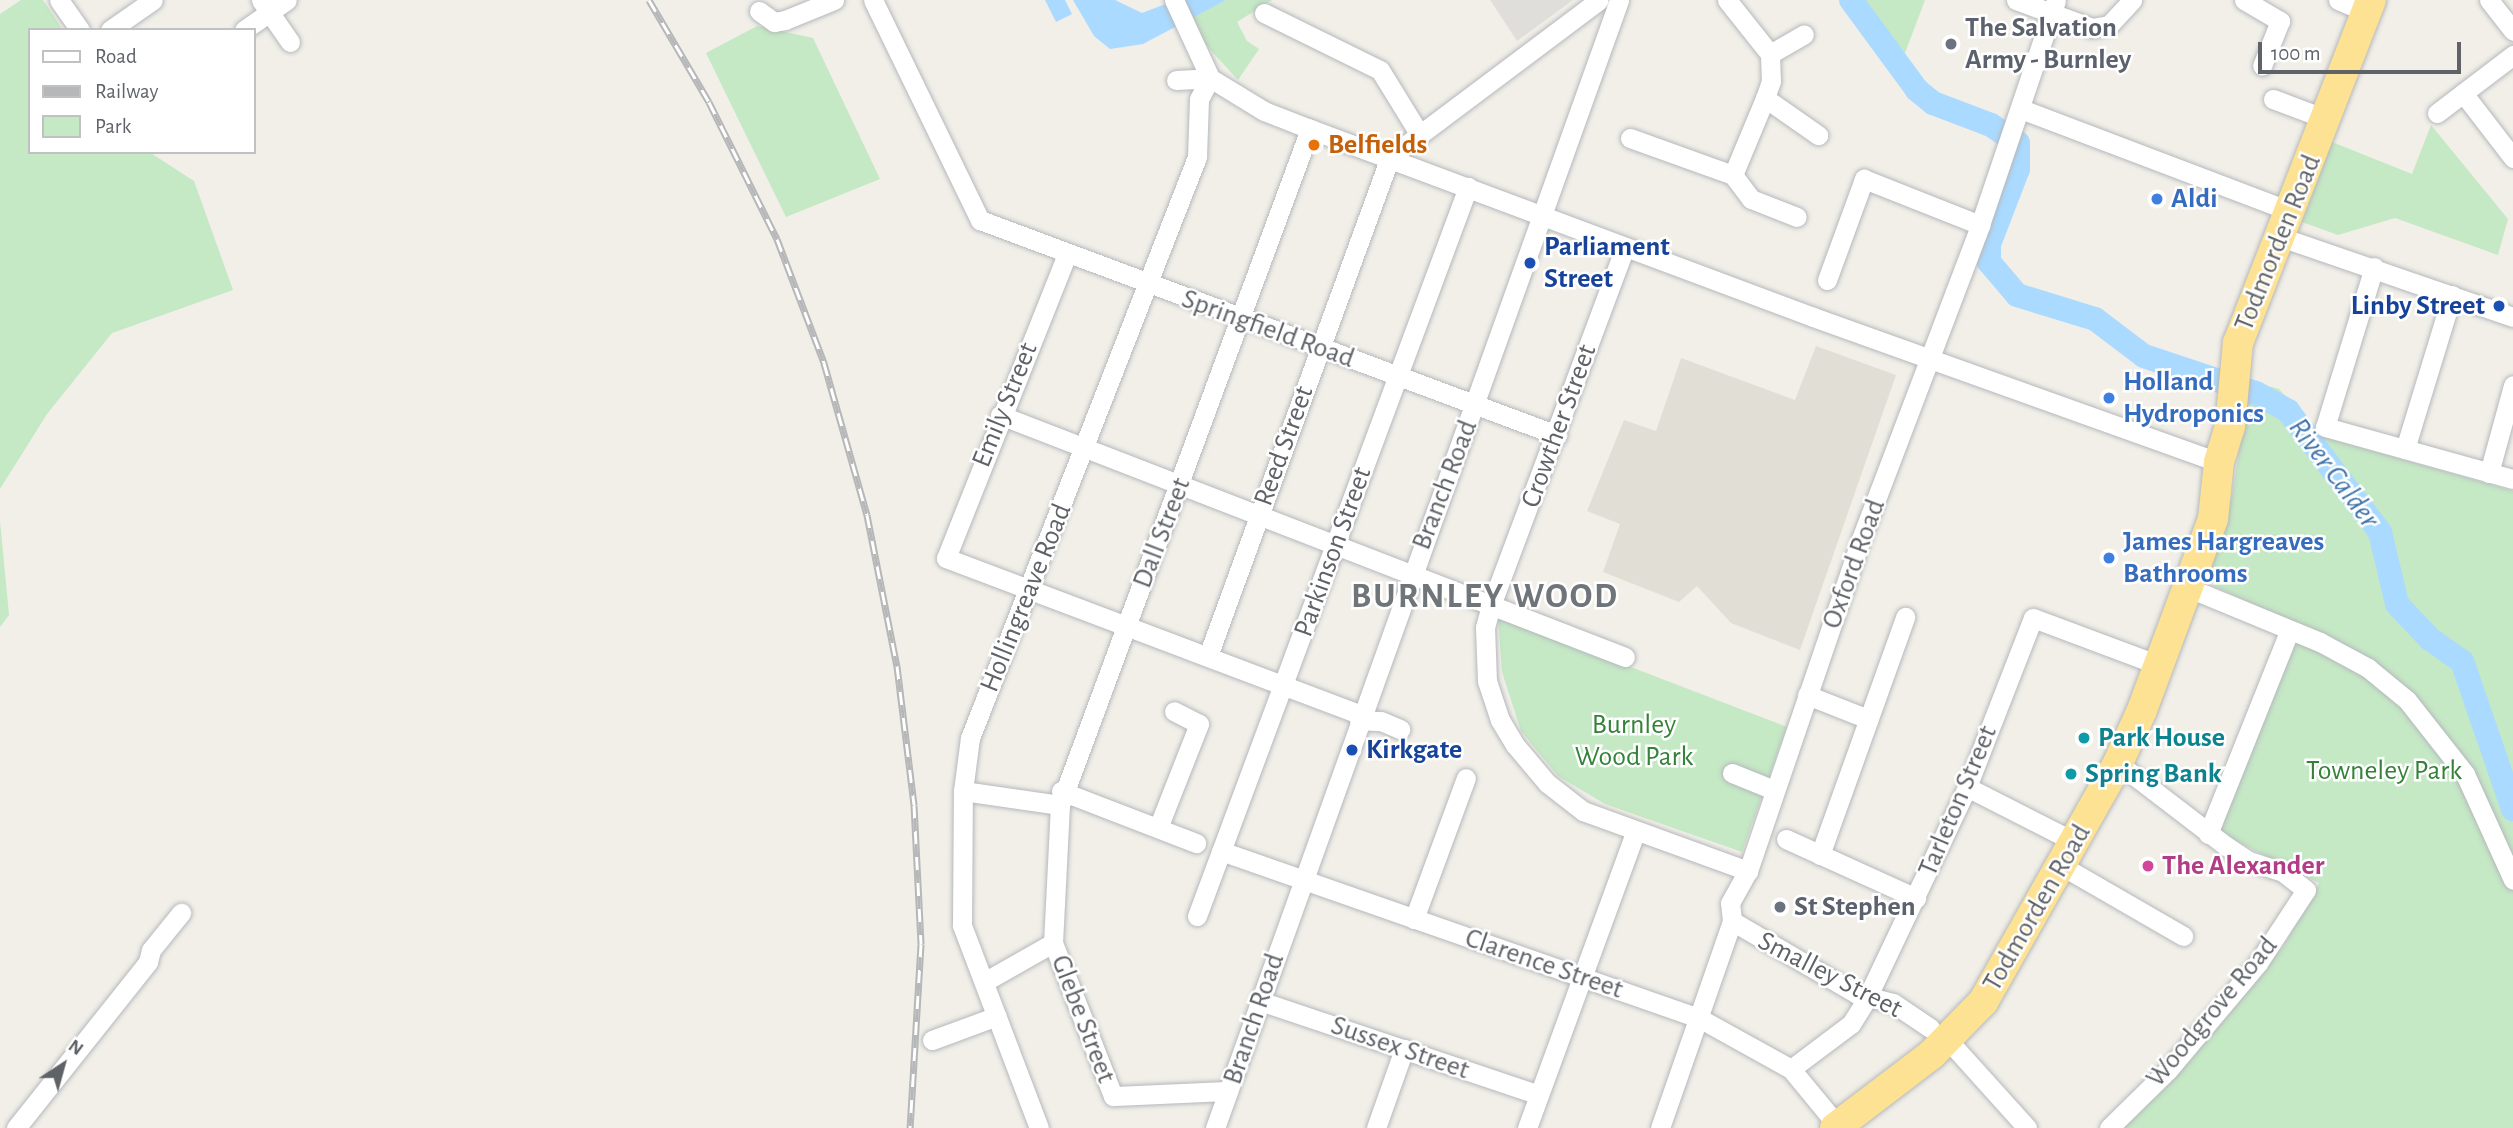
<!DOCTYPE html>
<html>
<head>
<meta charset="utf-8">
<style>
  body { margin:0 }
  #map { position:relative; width:2513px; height:1128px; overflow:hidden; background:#f1efe8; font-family:"Alegreya Sans",sans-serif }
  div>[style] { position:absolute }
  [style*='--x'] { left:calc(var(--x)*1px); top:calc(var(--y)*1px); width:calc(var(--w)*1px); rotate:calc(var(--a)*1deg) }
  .industrial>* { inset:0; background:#e0deda }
  .education>* { inset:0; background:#e1ded6 }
  .green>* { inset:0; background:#c5e8c5 }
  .water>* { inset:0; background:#aadaff }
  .river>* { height:24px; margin:-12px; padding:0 12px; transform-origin:12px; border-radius:12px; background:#aadaff }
  .roads { filter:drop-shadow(0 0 2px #b5b8bc) drop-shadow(0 0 2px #b5b8bc) }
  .minor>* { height:19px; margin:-9.5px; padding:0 9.5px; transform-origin:9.5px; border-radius:9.5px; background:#fff }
  .highway>* { height:30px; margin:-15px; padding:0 15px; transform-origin:15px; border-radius:15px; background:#fde293 }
  .rail>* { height:7px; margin-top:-3.5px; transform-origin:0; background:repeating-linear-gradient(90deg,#fff 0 13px,#b6b7b8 0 26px); box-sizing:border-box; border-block:2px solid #b6b7b8 }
  .dots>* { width:19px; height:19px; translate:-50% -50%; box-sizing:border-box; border:4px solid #fff; border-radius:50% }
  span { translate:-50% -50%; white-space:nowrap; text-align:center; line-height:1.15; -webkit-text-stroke:5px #fff; paint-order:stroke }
  .worship-label { font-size:28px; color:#5b616d; font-weight:700 }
  .left { translate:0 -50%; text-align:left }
  .food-label { font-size:28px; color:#c56008; font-weight:700 }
  .shop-label { font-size:28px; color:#366cbe; font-weight:700 }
  .street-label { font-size:28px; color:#5f6368 }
  .transit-label { font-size:28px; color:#164399; font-weight:700 }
  .right { translate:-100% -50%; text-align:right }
  .park-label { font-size:28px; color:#348238 }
  .culture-label { font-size:28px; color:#0d838f; font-weight:700 }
  .hotel-label { font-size:28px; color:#b23c85; font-weight:700 }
  .water-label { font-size:30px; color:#4174aa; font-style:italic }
  .district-label { font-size:35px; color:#70757a; font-weight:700; letter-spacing:2px }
  .legend { position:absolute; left:28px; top:28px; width:228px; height:126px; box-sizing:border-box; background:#fff; border:2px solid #bfc1c3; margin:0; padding:9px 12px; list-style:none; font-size:21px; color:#5f6368 }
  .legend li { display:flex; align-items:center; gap:14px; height:35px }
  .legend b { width:35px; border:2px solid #bfc1c3 }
  .north { position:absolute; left:28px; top:1030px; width:70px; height:70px; -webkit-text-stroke:5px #fff; paint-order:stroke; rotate:36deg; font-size:19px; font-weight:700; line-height:28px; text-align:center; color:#5f6368 }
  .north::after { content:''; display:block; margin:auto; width:24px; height:32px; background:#5f6368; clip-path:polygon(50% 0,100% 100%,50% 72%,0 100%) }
  .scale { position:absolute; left:2258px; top:42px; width:203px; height:32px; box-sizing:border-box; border:4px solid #5f6368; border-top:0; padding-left:9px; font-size:21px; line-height:24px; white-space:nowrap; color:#5f6368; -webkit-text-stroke:5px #fff; paint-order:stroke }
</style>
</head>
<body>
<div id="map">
  <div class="industrial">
    <div style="clip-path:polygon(1490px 0,1573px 0,1517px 41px)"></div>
  </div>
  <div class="education">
    <div style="clip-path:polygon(1816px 346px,1896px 375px,1800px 650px,1731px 623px,1697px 586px,1679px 602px,1603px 572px,1620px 524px,1587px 511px,1624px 420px,1656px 431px,1681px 358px,1795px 400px)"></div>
  </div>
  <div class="green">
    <div style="clip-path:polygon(21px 0,43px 0,63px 30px,30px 30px,30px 152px,149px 152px,194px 181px,233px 290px,112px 333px,47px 414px,0 489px,0 14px)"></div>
    <div style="clip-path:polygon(1226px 0,1272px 0,1237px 22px,1247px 41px,1259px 49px,1238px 80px,1205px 44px,1192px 17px)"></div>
    <div style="clip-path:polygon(1862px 0,1925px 0,1905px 53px)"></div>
    <div style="clip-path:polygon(757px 26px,813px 38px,880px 179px,786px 217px,706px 53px)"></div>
    <div style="clip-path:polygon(2431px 125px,2508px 219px,2498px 255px,2395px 218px,2338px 235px,2302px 222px,2332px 142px,2412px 174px)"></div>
    <div style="clip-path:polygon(2250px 381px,2279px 389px,2320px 436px,2513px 491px,2513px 1128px,2123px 1128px,2169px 1084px,2283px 947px,2319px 883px,2217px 831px,2303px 626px,2213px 586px,2208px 570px,2232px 496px)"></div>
    <div style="clip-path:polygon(0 521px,9px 615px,0 627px)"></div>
    <div style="clip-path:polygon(1498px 616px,1787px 727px,1742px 852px,1605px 804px,1558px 776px,1521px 731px,1502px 672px)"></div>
  </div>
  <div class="water">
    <div style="clip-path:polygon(1045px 0,1065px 0,1072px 14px,1056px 22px)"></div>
    <div style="clip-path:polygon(1073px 0,1115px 0,1142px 13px,1176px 0,1226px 0,1143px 44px,1110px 49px,1094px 36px)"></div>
  </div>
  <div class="river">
    <div style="--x:1851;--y:0;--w:112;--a:53.7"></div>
    <div style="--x:1917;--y:90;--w:21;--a:39"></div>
    <div style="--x:1933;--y:103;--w:62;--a:20.8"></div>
    <div style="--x:1991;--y:125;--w:32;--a:34"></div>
    <div style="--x:2018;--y:143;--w:26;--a:90"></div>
    <div style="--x:2018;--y:169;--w:80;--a:111.1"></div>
    <div style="--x:1989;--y:244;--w:18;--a:90"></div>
    <div style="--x:1989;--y:262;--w:43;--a:49.7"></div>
    <div style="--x:2017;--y:295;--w:82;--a:17.1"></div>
    <div style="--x:2095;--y:319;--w:61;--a:37.1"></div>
    <div style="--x:2144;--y:356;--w:118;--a:18.3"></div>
    <div style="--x:2256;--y:393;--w:37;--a:29"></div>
    <div style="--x:2288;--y:411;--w:152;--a:52.8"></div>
    <div style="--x:2380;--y:532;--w:74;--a:76.7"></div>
    <div style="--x:2397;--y:604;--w:48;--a:46.7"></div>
    <div style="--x:2430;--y:639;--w:39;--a:35"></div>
    <div style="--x:2462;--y:661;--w:157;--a:71"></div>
  </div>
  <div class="roads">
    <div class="minor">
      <div style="--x:59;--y:0;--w:37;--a:55"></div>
      <div style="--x:261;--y:0;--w:51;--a:55.4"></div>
      <div style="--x:873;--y:0;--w:245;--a:64.1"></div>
      <div style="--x:980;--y:220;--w:616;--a:20.44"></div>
      <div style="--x:1174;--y:0;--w:86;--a:65.2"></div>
      <div style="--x:1727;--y:0;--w:69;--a:51.5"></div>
      <div style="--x:1770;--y:54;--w:27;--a:88"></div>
      <div style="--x:1771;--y:81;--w:18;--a:109"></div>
      <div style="--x:1765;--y:98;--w:65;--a:34.9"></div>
      <div style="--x:2016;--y:0;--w:81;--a:20.2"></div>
      <div style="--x:2092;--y:28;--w:17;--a:-10"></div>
      <div style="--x:2109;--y:25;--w:34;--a:-47"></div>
      <div style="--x:2244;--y:0;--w:42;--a:30.3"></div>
      <div style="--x:2280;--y:21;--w:48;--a:111.8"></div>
      <div style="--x:2338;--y:0;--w:30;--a:23"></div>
      <div style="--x:2489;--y:0;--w:39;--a:52"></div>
      <div style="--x:759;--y:11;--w:19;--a:36"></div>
      <div style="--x:774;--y:22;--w:11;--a:-10"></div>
      <div style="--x:785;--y:20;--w:53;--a:-22.2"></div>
      <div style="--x:1264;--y:13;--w:129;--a:26.2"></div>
      <div style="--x:1380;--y:70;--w:76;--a:58.4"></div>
      <div style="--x:110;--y:30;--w:52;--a:-34.9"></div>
      <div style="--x:244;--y:30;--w:52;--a:-34.9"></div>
      <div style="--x:1770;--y:54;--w:39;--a:-30"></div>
      <div style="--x:1210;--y:78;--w:63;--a:31.4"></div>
      <div style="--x:1264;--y:111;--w:49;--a:21.4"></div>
      <div style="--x:1310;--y:129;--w:537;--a:20.49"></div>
      <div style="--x:1813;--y:317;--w:431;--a:19.7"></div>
      <div style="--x:1176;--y:80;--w:34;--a:-3"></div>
      <div style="--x:2463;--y:93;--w:82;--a:52.4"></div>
      <div style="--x:2273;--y:99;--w:57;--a:20.7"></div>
      <div style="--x:2021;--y:109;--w:290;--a:20.8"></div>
      <div style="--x:2437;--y:113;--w:96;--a:-37.3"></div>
      <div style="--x:1630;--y:138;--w:109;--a:19.8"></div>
      <div style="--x:1733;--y:175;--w:30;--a:53"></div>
      <div style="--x:1751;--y:199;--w:49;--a:21.4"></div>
      <div style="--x:1733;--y:175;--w:83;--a:-67.4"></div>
      <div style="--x:2278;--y:236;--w:249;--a:19"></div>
      <div style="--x:1625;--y:247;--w:382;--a:110.5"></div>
      <div style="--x:1491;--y:605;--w:23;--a:105"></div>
      <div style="--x:1485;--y:627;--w:54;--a:87.9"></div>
      <div style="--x:1487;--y:681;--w:41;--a:71.6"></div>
      <div style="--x:1500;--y:720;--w:29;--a:59"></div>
      <div style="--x:1515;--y:745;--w:50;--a:49.9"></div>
      <div style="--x:1547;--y:783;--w:46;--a:37.9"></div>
      <div style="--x:1583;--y:811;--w:176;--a:20"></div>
      <div style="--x:1067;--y:254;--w:327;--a:111.7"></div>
      <div style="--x:946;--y:558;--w:444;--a:20.7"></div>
      <div style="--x:2374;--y:267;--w:167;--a:107"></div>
      <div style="--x:2325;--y:427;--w:195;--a:15.5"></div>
      <div style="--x:1827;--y:280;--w:108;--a:-69.9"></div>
      <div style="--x:1864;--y:179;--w:125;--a:21.6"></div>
      <div style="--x:1000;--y:415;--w:670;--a:21.17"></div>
      <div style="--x:2405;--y:449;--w:161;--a:-73"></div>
      <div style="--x:2489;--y:473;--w:91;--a:-74.7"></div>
      <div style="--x:2189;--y:588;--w:142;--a:22.4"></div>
      <div style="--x:2320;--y:642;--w:55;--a:28.4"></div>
      <div style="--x:2368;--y:668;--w:50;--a:39.4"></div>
      <div style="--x:2407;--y:700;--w:94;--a:51.9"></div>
      <div style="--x:2465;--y:774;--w:116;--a:65.6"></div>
      <div style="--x:1208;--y:656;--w:531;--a:-69.96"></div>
      <div style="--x:1390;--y:157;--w:261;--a:-36.9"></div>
      <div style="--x:1807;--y:695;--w:66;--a:21.5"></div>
      <div style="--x:1359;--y:720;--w:22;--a:3"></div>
      <div style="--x:1381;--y:721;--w:21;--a:23"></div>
      <div style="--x:1732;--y:773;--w:45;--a:22"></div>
      <div style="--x:1967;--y:787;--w:121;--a:27"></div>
      <div style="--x:963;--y:791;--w:98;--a:8.2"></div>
      <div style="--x:1061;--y:791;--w:145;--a:21.1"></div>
      <div style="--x:1158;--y:828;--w:112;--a:-68.5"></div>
      <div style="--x:1199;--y:724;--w:28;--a:-153"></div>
      <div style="--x:2208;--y:834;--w:219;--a:-68.2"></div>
      <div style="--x:1786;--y:839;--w:143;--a:24.4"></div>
      <div style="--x:1221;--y:851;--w:506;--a:19.26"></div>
      <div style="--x:1699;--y:1018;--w:105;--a:29"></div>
      <div style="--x:1791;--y:1069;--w:74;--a:50.5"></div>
      <div style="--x:1820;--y:855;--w:253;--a:-70.3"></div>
      <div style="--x:2062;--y:866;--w:140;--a:30"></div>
      <div style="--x:1197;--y:916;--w:778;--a:-69.61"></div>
      <div style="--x:1414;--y:919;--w:150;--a:-69.8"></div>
      <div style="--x:1732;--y:921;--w:145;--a:30.3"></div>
      <div style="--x:1857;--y:994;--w:37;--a:14"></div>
      <div style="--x:1893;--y:1003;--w:45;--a:34"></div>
      <div style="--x:984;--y:982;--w:79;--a:-29.5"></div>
      <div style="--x:1260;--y:1001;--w:294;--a:18.6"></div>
      <div style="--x:1947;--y:1039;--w:120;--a:48"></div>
      <div style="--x:932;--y:1040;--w:69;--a:-20.3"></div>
      <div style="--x:1791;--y:1069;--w:75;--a:-36.9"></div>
      <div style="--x:1851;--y:1024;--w:31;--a:-58"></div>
      <div style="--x:1867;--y:998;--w:233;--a:-64.6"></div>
      <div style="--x:1967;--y:787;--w:181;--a:-68.7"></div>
      <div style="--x:2033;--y:618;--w:134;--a:20.5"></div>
      <div style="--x:1228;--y:1091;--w:115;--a:177.5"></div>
      <div style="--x:1113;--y:1096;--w:164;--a:-111.4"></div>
      <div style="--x:1053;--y:943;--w:138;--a:-87.1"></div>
      <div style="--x:1060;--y:805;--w:721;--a:-69.7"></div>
      <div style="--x:16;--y:1128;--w:212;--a:-51.5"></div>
      <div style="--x:148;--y:962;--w:12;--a:-76"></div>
      <div style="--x:151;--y:950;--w:48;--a:-51"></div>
      <div style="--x:1039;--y:1128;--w:217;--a:-110.8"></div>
      <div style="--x:962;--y:925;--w:134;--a:-89.6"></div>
      <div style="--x:963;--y:791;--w:53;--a:-82.5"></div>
      <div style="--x:970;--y:738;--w:624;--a:-68.66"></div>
      <div style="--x:1197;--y:157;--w:58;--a:-88"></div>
      <div style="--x:1199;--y:99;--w:24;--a:-62"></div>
      <div style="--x:1215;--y:1128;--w:1198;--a:-70.29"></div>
      <div style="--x:1376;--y:1128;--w:84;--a:-70.5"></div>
      <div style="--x:1527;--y:1128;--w:314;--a:-69.9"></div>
      <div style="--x:1660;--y:1128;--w:219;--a:-70.8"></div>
      <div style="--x:1732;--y:921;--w:18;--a:-96"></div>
      <div style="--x:1730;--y:903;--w:37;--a:-61"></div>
      <div style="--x:1748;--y:871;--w:351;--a:-71.2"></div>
      <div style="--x:1861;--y:539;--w:336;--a:-69.2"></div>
      <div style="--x:1980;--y:225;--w:237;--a:-71.3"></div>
      <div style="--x:2109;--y:1128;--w:83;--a:-44.5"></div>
      <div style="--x:2168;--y:1070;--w:140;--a:-49.9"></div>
      <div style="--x:2258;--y:963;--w:87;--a:-56.7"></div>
      <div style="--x:2306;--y:890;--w:29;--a:-142"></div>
      <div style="--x:2283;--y:872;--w:38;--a:-162"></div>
      <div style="--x:2247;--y:860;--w:25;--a:-146"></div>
      <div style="--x:2226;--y:846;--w:136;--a:-142.5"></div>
    </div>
    <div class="highway">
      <div style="--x:1835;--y:1128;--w:122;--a:-37.3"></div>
      <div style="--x:1932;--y:1054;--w:73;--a:-45.6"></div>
      <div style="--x:1983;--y:1002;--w:274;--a:-60.5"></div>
      <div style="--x:2118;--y:763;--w:58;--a:-65.6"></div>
      <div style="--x:2142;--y:710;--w:204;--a:-69.6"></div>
      <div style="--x:2213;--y:519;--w:57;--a:-84"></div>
      <div style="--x:2219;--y:462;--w:37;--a:-73"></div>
      <div style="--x:2230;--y:427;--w:84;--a:-84.6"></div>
      <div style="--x:2238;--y:343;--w:368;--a:-68.8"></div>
    </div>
  </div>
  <div class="rail">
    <div style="--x:649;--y:0;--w:118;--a:59.5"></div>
    <div style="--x:709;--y:102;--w:153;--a:63.6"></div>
    <div style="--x:777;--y:239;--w:133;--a:69.2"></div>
    <div style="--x:824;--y:363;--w:158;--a:74.2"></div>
    <div style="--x:867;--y:515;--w:154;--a:78.8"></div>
    <div style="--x:897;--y:666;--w:140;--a:83"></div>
    <div style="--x:914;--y:805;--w:139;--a:87.1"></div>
    <div style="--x:921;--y:944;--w:184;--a:93.4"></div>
  </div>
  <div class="dots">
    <div style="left:1951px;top:44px;background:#6b7280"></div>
    <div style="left:1314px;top:145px;background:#e8710a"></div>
    <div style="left:2157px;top:199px;background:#3f7fe0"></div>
    <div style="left:1530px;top:263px;background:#1a4fb4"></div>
    <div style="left:2499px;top:306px;background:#1a4fb4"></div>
    <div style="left:2109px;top:398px;background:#3f7fe0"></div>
    <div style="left:2109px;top:558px;background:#3f7fe0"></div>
    <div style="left:2084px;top:738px;background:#0f9aa8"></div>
    <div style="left:1352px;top:750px;background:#1a4fb4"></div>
    <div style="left:2071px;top:774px;background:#0f9aa8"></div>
    <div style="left:2148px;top:866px;background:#d1479c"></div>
    <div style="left:1780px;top:907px;background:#6b7280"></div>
  </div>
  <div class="worship-label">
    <span class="left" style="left:1965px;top:44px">The Salvation<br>Army - Burnley</span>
    <span class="left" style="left:1794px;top:907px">St Stephen</span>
  </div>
  <div class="food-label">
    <span class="left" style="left:1328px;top:145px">Belfields</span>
  </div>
  <div class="shop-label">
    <span class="left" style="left:2171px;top:199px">Aldi</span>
    <span class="left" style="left:2123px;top:398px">Holland<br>Hydroponics</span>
    <span class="left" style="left:2123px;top:558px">James Hargreaves<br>Bathrooms</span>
  </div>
  <div class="street-label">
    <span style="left:2278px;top:243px;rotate:-68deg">Todmorden Road</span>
    <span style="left:1268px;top:329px;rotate:20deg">Springfield Road</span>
    <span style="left:1005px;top:405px;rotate:-68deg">Emily Street</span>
    <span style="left:1559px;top:426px;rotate:-70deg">Crowther Street</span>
    <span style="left:1284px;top:446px;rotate:-70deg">Reed Street</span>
    <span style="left:1445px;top:485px;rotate:-69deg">Branch Road</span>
    <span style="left:1162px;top:533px;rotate:-69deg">Dall Street</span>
    <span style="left:1333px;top:552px;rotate:-70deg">Parkinson Street</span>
    <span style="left:1854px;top:564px;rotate:-70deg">Oxford Road</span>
    <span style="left:1026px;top:598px;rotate:-68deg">Hollingreave Road</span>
    <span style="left:1958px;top:801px;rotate:-67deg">Tarleton Street</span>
    <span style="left:2037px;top:908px;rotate:-60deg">Todmorden Road</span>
    <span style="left:1544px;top:964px;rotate:19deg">Clarence Street</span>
    <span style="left:1830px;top:975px;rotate:27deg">Smalley Street</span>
    <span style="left:2212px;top:1012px;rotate:-50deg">Woodgrove Road</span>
    <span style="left:1083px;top:1019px;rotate:69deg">Glebe Street</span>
    <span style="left:1254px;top:1019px;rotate:-71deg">Branch Road</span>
    <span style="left:1400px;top:1048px;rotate:19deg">Sussex Street</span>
  </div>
  <div class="transit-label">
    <span class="left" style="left:1544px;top:263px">Parliament<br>Street</span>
    <span class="right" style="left:2485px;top:306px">Linby Street</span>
    <span class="left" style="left:1366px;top:750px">Kirkgate</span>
  </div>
  <div class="park-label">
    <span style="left:1634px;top:741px">Burnley<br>Wood Park</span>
    <span style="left:2384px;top:771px">Towneley Park</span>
  </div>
  <div class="culture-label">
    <span class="left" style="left:2098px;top:738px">Park House</span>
    <span class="left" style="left:2085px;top:774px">Spring Bank</span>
  </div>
  <div class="hotel-label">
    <span class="left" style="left:2162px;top:866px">The Alexander</span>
  </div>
  <div class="water-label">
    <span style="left:2334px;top:473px;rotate:53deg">River Calder</span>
  </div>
  <div class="district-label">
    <span style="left:1485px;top:597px">BURNLEY WOOD</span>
  </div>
  <ul class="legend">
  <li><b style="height:9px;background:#fff"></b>Road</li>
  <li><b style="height:9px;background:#b6b7b8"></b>Railway</li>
  <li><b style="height:19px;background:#c5e8c5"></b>Park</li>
  </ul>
  <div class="north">N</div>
  <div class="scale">100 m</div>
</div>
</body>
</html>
